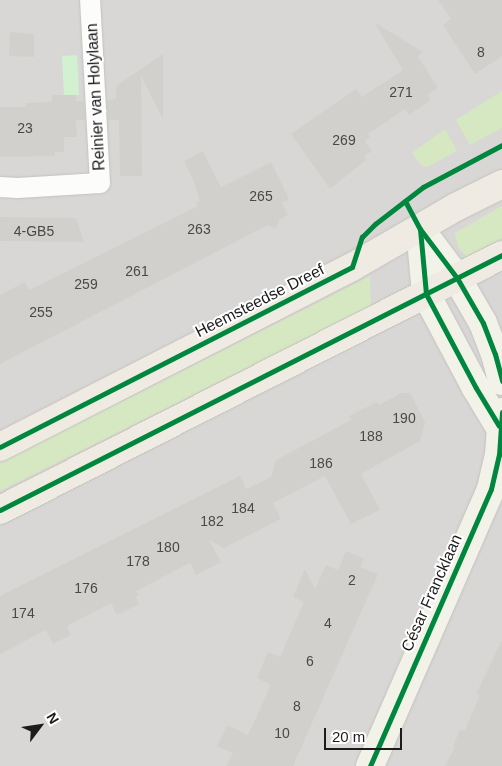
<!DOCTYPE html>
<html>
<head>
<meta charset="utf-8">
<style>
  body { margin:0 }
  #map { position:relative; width:502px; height:766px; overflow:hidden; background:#eae8e4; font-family:Arial,sans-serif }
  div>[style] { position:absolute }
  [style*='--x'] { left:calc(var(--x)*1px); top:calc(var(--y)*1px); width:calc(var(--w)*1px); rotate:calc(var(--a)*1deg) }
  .residential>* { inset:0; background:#d9d7d5 }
  .grass>* { inset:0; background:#d6e8c2 }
  .park>* { inset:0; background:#d1f1d1 }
  .building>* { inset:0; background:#d2d0cd }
  .roads { filter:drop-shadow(0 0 1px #c3c2c0) drop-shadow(0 0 1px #c3c2c0) }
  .minor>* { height:20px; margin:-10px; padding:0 10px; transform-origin:10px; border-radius:10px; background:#fcfcfb }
  .secondary>* { height:28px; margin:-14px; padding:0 14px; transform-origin:14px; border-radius:14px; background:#f2f2e9 }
  .primary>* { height:28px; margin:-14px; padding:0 14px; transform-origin:14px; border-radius:14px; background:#f0ebe2 }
  .cycleway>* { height:5px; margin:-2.5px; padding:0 2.5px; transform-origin:2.5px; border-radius:2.5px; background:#00873e }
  span { translate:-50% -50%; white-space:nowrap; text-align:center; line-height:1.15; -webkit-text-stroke:4px #fff; paint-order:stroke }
  .number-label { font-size:14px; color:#4a4948 }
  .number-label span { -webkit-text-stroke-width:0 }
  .street-label { font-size:16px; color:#1c1c1c }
  .north { position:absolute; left:15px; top:701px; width:50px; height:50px; -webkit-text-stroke:4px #fff; paint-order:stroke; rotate:59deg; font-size:14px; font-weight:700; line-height:20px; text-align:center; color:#1c1c1c }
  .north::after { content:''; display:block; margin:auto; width:18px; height:22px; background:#1c1c1c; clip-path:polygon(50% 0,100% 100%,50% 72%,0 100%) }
  .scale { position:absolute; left:324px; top:728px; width:78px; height:22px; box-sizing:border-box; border:2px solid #1c1c1c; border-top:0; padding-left:6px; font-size:15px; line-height:18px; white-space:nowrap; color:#1c1c1c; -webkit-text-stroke:4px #fff; paint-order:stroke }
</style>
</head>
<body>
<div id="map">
  <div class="residential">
    <div style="clip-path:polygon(0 0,502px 0,502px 766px,0 766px)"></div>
  </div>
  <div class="grass">
    <div style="clip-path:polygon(502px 91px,502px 128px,470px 145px,456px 120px)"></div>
    <div style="clip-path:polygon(445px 129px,457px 151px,427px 167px,421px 165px,412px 153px)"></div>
    <div style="clip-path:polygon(502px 206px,502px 238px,467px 257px,458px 247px,455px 233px)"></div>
    <div style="clip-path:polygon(370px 276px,371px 306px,0 491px,0 463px)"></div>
  </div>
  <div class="park">
    <div style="clip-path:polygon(77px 55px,79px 95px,64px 95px,62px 56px)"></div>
  </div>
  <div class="building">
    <div style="clip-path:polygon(438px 0,502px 0,502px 56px,475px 74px,443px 25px,451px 19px)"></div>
    <div style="clip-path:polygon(374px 22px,423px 52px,418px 56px,438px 88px,427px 95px,431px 100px,409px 115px,405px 109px,368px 134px,370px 137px,365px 141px,372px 151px,364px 156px,366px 160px,330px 189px,291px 134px,356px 89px,362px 97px,403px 70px)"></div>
    <div style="clip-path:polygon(10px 32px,34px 34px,34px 57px,9px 56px)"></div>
    <div style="clip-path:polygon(163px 54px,163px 119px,141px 76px,142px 176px,120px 176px,119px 120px,108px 120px,107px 100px,116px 99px,116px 86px)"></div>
    <div style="clip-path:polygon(52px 95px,76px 95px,76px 101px,84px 101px,85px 120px,76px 120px,77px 137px,64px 137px,64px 152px,55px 152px,55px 156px,0 157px,0 107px,26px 107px,26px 103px,52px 102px)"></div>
    <div style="clip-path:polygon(203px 151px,221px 187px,271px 162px,289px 199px,282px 203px,288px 215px,279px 220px,276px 229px,268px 225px,0 364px,0 295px,25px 282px,29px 290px,198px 206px,196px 203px,200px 201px,194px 182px,184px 161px)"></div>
    <div style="clip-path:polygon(0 217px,76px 218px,84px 242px,0 241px)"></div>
    <div style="clip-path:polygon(401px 393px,410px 393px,425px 422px,420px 441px,361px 474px,380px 510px,351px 524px,325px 476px,273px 503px,281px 519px,224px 548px,209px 540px,221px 562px,196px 575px,190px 563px,136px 591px,139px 595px,136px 597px,139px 604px,117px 615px,111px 603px,67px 626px,71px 635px,53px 644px,46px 630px,0 654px,0 596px,240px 476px,246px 489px,271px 477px,276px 460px,351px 420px,349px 416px,377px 402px,379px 405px)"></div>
    <div style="clip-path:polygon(346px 551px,364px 559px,360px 567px,378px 574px,293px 766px,226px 766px,233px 753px,217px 746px,227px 725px,248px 735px,271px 685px,257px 678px,268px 652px,280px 657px,304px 602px,293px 597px,305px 569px,315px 589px,326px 565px,338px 570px)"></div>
    <div style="clip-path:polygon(502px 640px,502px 766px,445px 766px,455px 746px,453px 746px,460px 730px,465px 730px,480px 695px,476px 694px)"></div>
  </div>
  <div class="roads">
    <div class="minor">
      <div style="--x:0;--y:187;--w:18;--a:3"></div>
      <div style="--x:18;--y:188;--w:82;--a:-3.5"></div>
      <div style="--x:100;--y:183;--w:183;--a:-93.1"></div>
    </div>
    <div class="secondary">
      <div style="--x:420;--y:229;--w:65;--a:84.7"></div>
      <div style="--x:426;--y:294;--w:106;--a:62"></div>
      <div style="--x:476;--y:388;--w:44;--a:58.8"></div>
      <div style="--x:420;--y:229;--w:61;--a:52.9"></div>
      <div style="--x:457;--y:278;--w:52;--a:60"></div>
      <div style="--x:483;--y:323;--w:33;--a:69"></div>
      <div style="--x:495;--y:354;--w:28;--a:75"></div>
      <div style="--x:370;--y:766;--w:302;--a:-66.4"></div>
      <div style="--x:491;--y:489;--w:35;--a:-77"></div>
      <div style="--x:499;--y:455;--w:43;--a:-86"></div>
    </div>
    <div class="primary">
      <div style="--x:0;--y:447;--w:395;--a:-27.1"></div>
      <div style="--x:352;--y:267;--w:120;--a:-30"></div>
      <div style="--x:456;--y:207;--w:51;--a:-26.6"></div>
      <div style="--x:0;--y:510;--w:563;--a:-26.93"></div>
    </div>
  </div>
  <div class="cycleway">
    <div style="--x:405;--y:201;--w:32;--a:62"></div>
    <div style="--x:420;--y:229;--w:61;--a:52.9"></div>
    <div style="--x:457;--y:278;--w:52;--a:60"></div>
    <div style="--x:483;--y:323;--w:33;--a:69"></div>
    <div style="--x:495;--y:354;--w:28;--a:75"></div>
    <div style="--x:420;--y:229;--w:65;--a:84.7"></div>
    <div style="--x:426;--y:294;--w:106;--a:62"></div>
    <div style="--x:476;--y:388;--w:44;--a:58.8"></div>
    <div style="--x:0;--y:447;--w:395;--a:-27.1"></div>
    <div style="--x:352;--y:267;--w:32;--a:-72"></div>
    <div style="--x:362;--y:237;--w:18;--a:-45"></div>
    <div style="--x:375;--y:224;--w:61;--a:-37.6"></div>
    <div style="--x:423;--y:187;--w:89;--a:-28"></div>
    <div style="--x:0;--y:510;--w:563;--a:-26.93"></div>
    <div style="--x:370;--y:766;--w:302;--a:-66.4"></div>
    <div style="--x:491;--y:489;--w:35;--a:-77"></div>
    <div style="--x:499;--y:455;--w:43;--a:-86"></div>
  </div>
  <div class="number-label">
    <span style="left:481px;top:52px">8</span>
    <span style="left:401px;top:92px">271</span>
    <span style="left:25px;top:128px">23</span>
    <span style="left:344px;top:140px">269</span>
    <span style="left:261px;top:196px">265</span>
    <span style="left:199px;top:229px">263</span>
    <span style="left:34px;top:231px">4-GB5</span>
    <span style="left:137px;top:271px">261</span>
    <span style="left:86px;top:284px">259</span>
    <span style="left:41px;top:312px">255</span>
    <span style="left:404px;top:418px">190</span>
    <span style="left:371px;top:436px">188</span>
    <span style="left:321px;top:463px">186</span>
    <span style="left:243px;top:508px">184</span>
    <span style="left:212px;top:521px">182</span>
    <span style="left:168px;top:547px">180</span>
    <span style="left:138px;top:561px">178</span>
    <span style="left:352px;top:580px">2</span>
    <span style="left:86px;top:588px">176</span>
    <span style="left:23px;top:613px">174</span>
    <span style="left:328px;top:623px">4</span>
    <span style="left:310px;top:661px">6</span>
    <span style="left:297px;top:706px">8</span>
    <span style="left:282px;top:733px">10</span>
  </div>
  <div class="street-label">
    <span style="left:96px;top:97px;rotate:-93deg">Reinier van Holylaan</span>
    <span style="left:260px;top:301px;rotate:-27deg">Heemsteedse Dreef</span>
    <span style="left:432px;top:593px;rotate:-66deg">César Francklaan</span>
  </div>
  <div class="north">N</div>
  <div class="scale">20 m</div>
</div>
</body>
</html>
